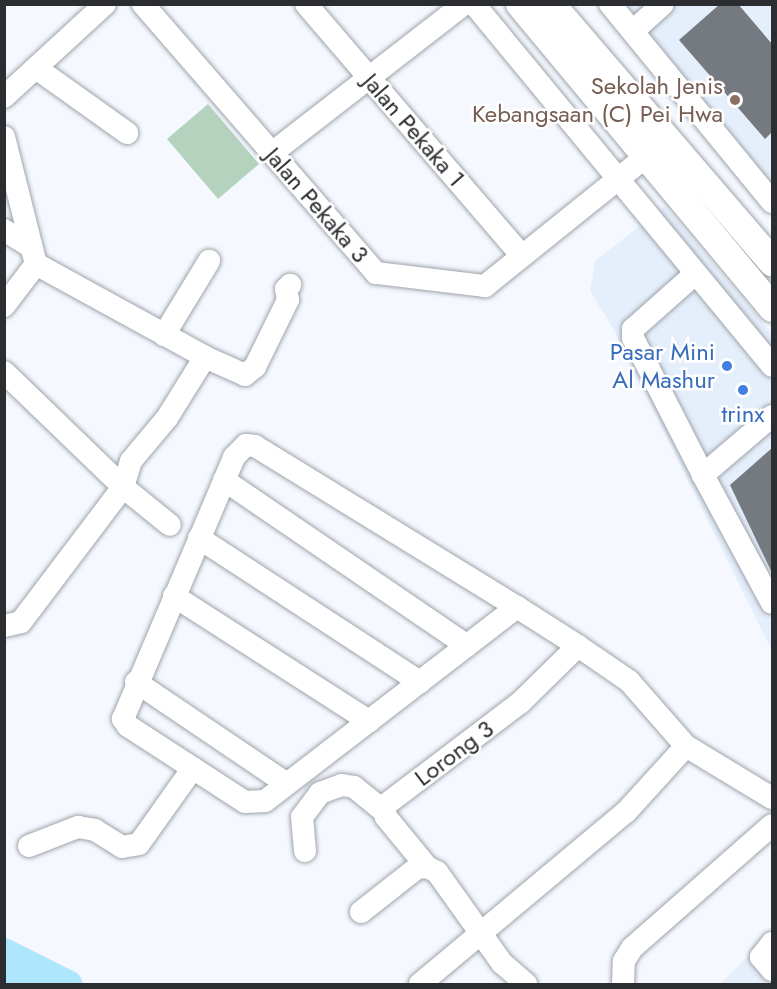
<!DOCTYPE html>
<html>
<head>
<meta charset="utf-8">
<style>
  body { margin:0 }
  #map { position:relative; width:777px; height:989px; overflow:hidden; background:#f5f9ff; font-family:Jost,sans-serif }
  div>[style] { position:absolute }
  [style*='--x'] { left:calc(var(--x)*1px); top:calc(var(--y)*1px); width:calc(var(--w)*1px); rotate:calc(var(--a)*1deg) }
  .built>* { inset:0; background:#e5effc }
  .green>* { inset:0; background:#b4d2be }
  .water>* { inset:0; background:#aee7fd }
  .river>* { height:28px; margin:-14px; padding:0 14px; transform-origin:14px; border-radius:14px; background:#aee7fd }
  .building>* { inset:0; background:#757980 }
  .roads { filter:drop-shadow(0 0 2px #9fa4ab) drop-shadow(0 0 2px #9fa4ab) }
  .minor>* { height:22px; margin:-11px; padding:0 11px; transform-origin:11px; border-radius:11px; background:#fff }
  .major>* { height:28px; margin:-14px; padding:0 14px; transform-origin:14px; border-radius:14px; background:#fff }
  .dots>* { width:16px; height:16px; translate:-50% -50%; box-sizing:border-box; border:3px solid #fff; border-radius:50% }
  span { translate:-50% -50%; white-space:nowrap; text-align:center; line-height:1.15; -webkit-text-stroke:5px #fff; paint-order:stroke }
  .education-label { font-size:24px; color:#785e54 }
  .right { translate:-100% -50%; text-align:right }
  .street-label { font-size:24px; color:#2b2d30 }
  .shop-label { font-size:24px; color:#366cbe }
  .frame { position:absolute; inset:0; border:6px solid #2b2d30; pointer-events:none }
</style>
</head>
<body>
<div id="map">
  <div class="built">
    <div style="clip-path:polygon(617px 5px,772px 5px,772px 186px)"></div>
    <div style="clip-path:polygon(665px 206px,772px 334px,772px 651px,614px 330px,590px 291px,595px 261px)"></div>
    <div style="clip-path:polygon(772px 933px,772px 984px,720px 984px)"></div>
  </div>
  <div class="green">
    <div style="clip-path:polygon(208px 104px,259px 164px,218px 199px,167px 139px)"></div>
  </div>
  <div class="water">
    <div style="clip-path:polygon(4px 952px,5px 952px,68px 984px,5px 984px)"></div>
  </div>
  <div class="river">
    <div style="--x:4;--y:952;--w:72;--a:26.6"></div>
  </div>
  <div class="building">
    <div style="clip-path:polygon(720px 4px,738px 4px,772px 44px,772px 132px,765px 139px,679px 40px)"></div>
    <div style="clip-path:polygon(772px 448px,772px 573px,730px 485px)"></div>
  </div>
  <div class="roads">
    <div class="minor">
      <div style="--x:143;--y:4;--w:356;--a:49.1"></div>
      <div style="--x:376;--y:273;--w:110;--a:6.8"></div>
      <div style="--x:485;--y:286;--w:209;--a:-38.8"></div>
      <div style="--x:306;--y:4;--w:332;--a:49.4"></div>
      <div style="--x:474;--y:4;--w:469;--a:50.5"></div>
      <div style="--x:610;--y:4;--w:256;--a:50.7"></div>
      <div style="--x:633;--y:31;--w:40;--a:-42"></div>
      <div style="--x:36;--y:68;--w:112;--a:35.5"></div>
      <div style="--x:4;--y:97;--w:137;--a:-42.6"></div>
      <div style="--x:4;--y:137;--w:131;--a:75.9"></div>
      <div style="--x:36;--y:264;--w:53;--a:127.3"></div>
      <div style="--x:272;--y:153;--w:243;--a:-37.8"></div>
      <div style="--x:4;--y:230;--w:32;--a:32"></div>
      <div style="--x:36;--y:264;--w:193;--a:28.8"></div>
      <div style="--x:205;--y:357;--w:44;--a:24.2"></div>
      <div style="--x:245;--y:375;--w:13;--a:-39"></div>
      <div style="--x:255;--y:367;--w:75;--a:-63.8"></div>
      <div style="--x:288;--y:300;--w:11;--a:-100"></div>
      <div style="--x:286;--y:289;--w:6;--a:-45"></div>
      <div style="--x:695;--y:274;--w:83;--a:138.4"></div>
      <div style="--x:633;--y:329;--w:9;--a:90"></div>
      <div style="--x:633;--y:338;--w:154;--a:62.9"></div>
      <div style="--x:164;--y:335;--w:87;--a:-58.7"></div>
      <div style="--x:4;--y:372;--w:165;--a:44"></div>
      <div style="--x:123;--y:487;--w:60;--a:39"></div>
      <div style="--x:772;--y:416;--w:91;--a:139.5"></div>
      <div style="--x:703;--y:475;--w:145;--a:61.7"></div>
      <div style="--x:224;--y:480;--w:294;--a:34.3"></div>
      <div style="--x:199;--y:538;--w:264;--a:33.1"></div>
      <div style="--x:174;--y:596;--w:232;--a:32.7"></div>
      <div style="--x:517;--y:607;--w:318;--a:142.4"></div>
      <div style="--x:265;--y:801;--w:20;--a:177"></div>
      <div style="--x:245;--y:802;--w:140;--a:-147"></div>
      <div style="--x:128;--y:726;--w:9;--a:-126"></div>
      <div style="--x:123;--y:719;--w:285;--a:-67"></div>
      <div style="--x:234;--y:457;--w:17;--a:-45"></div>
      <div style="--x:246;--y:445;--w:9;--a:6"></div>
      <div style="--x:255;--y:446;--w:308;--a:31.6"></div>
      <div style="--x:517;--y:607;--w:72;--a:32.6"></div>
      <div style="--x:578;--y:646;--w:62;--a:34.5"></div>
      <div style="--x:629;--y:681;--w:86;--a:48.8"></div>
      <div style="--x:686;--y:746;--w:100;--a:31.2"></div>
      <div style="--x:4;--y:626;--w:17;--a:-13"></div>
      <div style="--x:21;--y:622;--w:169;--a:-52.9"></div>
      <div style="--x:123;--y:487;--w:27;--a:-73"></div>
      <div style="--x:131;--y:461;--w:56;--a:-50.1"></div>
      <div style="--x:167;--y:418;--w:72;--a:-58.1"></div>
      <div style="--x:136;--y:682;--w:182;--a:34"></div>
      <div style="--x:29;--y:846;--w:53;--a:-21.2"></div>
      <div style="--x:78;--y:827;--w:17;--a:10"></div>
      <div style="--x:95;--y:830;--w:32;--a:32"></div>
      <div style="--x:122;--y:847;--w:17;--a:-10"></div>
      <div style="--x:139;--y:844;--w:93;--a:-54.6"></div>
      <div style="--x:305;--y:851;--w:34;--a:-95"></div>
      <div style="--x:302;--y:817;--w:30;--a:-53"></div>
      <div style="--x:320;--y:793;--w:23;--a:-20"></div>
      <div style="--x:342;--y:785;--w:12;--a:9"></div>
      <div style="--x:354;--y:787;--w:38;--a:39"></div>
      <div style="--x:427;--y:867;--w:65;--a:-129.4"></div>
      <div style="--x:386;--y:817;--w:11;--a:-100"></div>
      <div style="--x:384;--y:806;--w:172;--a:-37.2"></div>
      <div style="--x:521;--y:702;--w:80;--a:-44.5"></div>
      <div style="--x:361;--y:912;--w:71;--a:-38.2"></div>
      <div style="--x:417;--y:868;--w:10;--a:-6"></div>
      <div style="--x:427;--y:867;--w:11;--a:27"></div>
      <div style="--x:437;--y:872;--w:112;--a:54.5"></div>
      <div style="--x:502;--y:963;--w:32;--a:41"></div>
      <div style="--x:772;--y:943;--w:18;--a:128"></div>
      <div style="--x:761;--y:957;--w:17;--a:50"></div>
      <div style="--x:420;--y:984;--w:268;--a:-39.9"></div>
      <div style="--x:626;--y:812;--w:89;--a:-47.7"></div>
      <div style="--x:623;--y:984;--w:23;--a:-88"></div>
      <div style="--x:624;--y:961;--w:15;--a:-58"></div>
      <div style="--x:632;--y:948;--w:186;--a:-41.3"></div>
    </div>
    <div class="major">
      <div style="--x:520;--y:4;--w:395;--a:50.3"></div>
      <div style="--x:551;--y:4;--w:340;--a:49.4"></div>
    </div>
  </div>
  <div class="dots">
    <div style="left:735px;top:100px;background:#8d6e63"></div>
    <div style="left:727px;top:366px;background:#3f7fe0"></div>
    <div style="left:743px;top:390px;background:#3f7fe0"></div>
  </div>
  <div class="education-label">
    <span class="right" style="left:723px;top:100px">Sekolah Jenis<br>Kebangsaan (C) Pei Hwa</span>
  </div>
  <div class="street-label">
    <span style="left:414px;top:130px;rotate:49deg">Jalan Pekaka 1</span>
    <span style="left:317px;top:205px;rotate:49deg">Jalan Pekaka 3</span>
    <span style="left:454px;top:753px;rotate:-37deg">Lorong 3</span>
  </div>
  <div class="shop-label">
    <span class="right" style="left:715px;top:366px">Pasar Mini<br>Al Mashur</span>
    <span style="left:743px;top:414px">trinx</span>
  </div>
  <div class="frame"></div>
</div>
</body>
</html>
